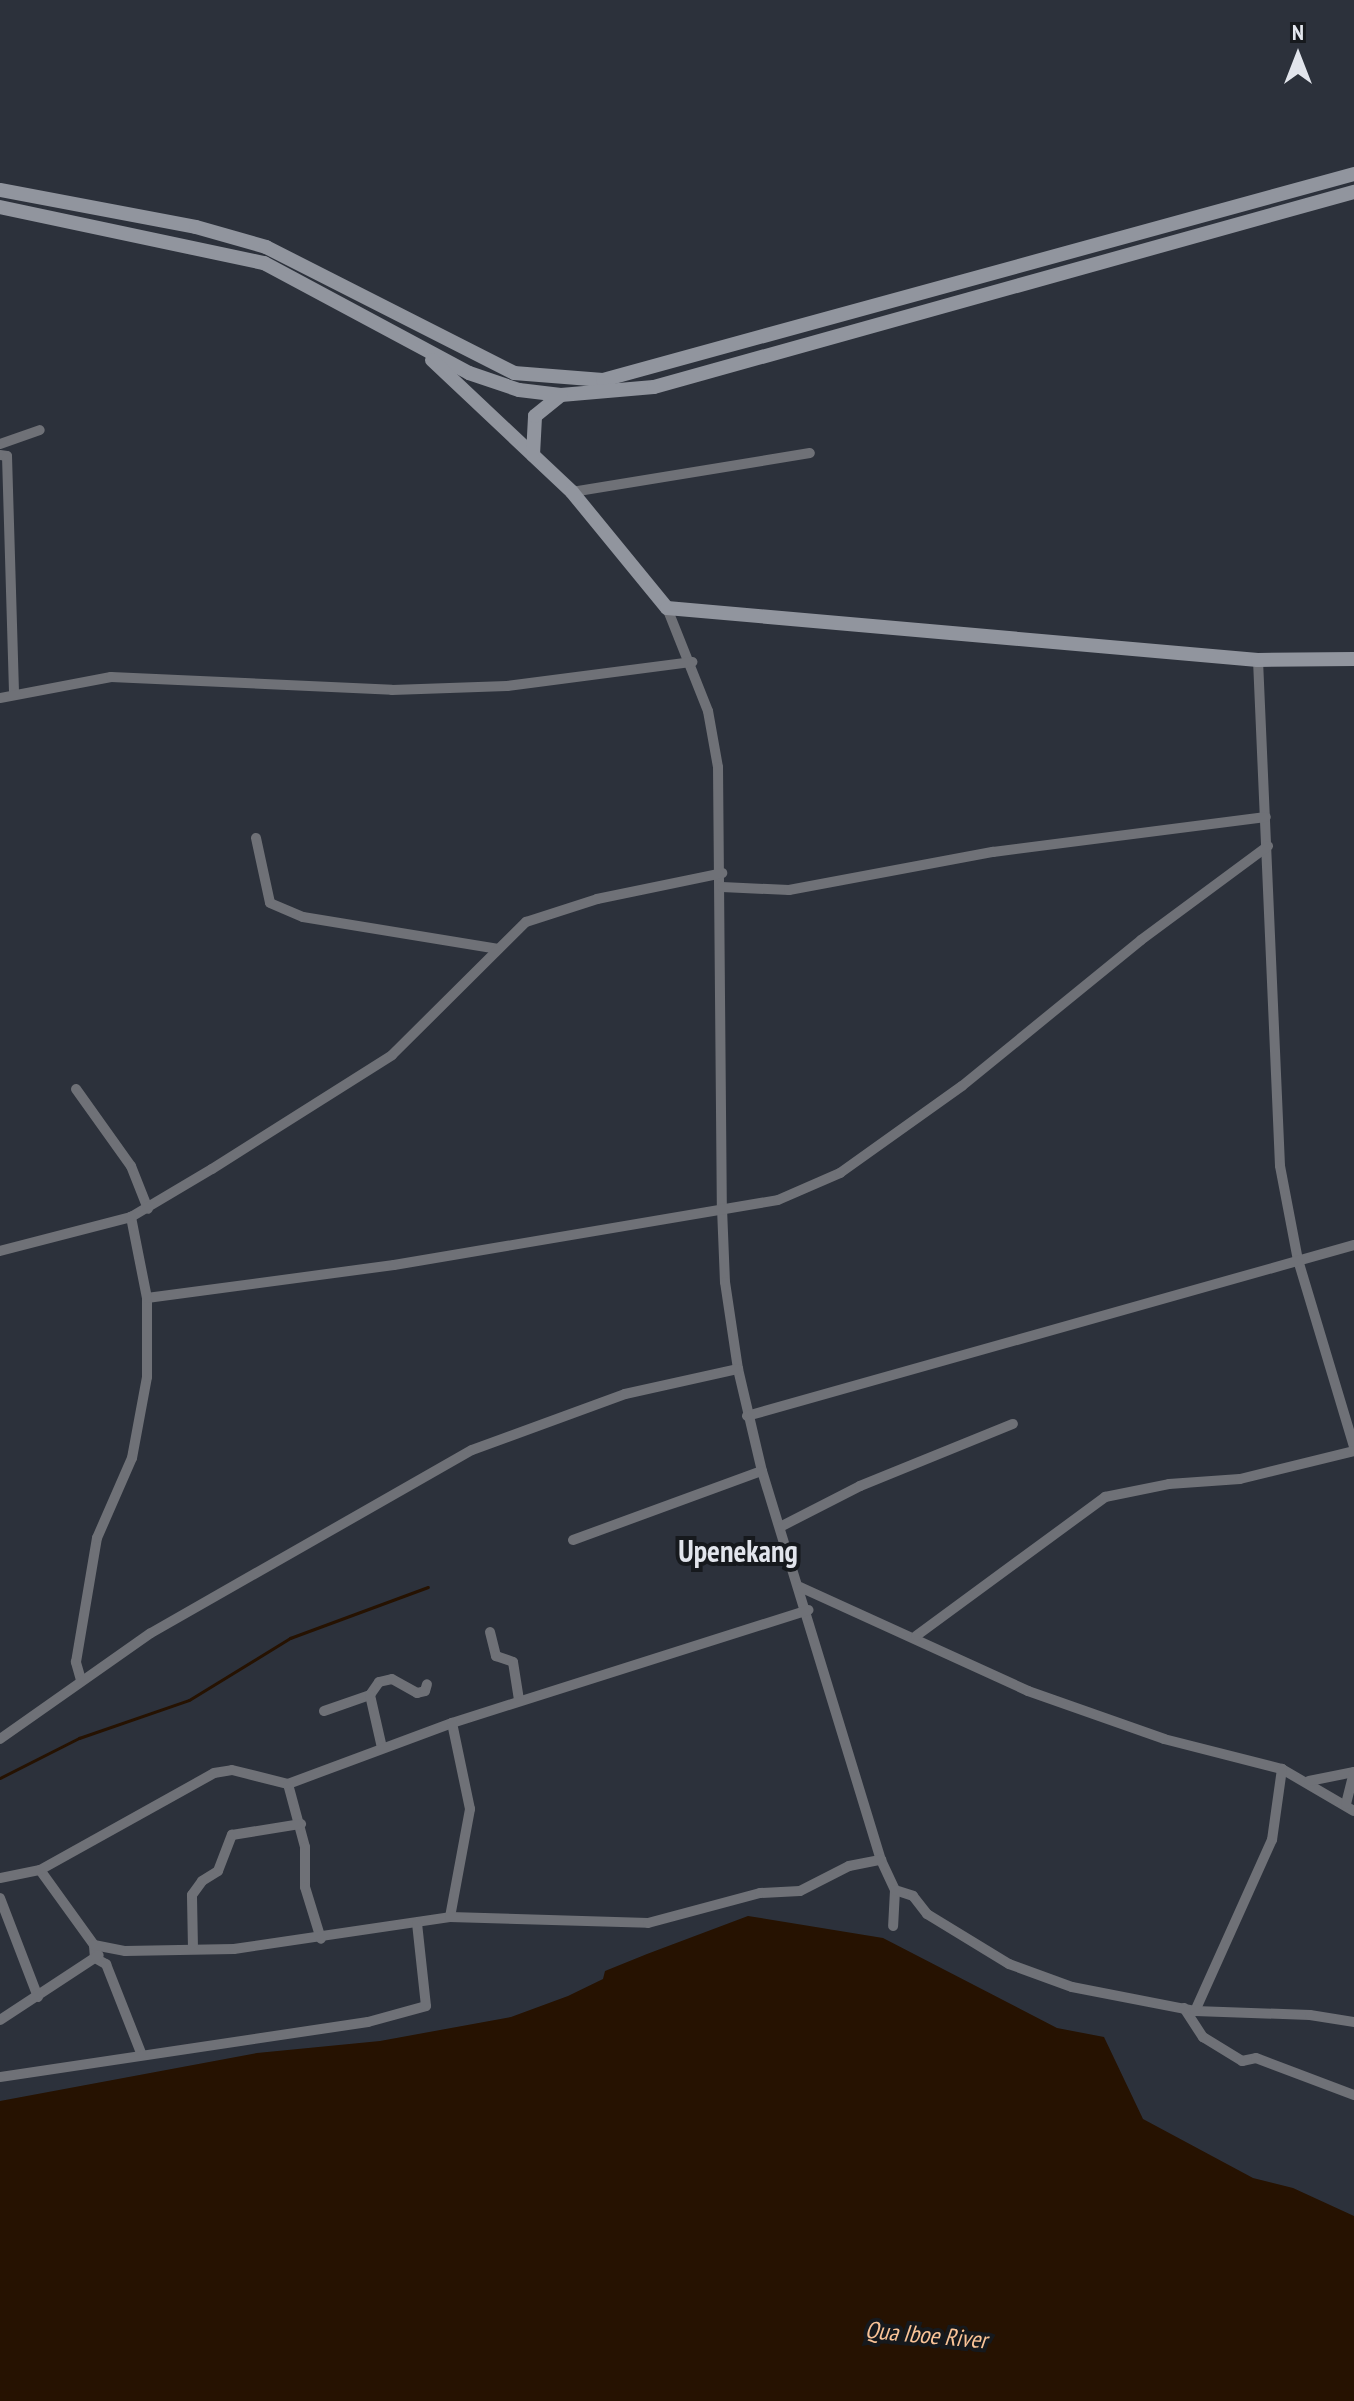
<!DOCTYPE html>
<html>
<head>
<meta charset="utf-8">
<style>
  body { margin:0 }
  #map { position:relative; width:1354px; height:2401px; overflow:hidden; background:#2c313b; font-family:"PT Sans Narrow",sans-serif }
  div>[style] { position:absolute }
  [style*='--x'] { left:calc(var(--x)*1px); top:calc(var(--y)*1px); width:calc(var(--w)*1px); rotate:calc(var(--a)*1deg) }
  .water>* { inset:0; background:#261201 }
  .stream>* { height:3px; margin:-1.5px; padding:0 1.5px; transform-origin:1.5px; border-radius:1.5px; background:#261201 }
  .street>* { height:10px; margin:-5px; padding:0 5px; transform-origin:5px; border-radius:5px; background:#6f7177 }
  .secondary>* { height:14px; margin:-7px; padding:0 7px; transform-origin:7px; border-radius:7px; background:#91959e }
  span { translate:-50% -50%; white-space:nowrap; text-align:center; line-height:1.15; -webkit-text-stroke:8px #16191d; paint-order:stroke }
  .water-label { font-size:24px; color:#f9c397; font-style:italic }
  .district-label { font-size:30px; color:#e2e5ec; font-weight:700 }
  .north { position:absolute; left:1258px; top:16px; width:80px; height:80px; -webkit-text-stroke:6px #16191d; paint-order:stroke; rotate:0deg; font-size:22px; font-weight:700; line-height:32px; text-align:center; color:#e2e5ec }
  .north::after { content:''; display:block; margin:auto; width:28px; height:36px; background:#e2e5ec; clip-path:polygon(50% 0,100% 100%,50% 72%,0 100%) }
</style>
</head>
<body>
<div id="map">
  <div class="water">
    <div style="clip-path:polygon(748px 1916px,883px 1938px,1057px 2028px,1104px 2037px,1143px 2119px,1253px 2178px,1293px 2188px,1354px 2216px,1354px 2401px,0 2401px,0 2101px,257px 2053px,380px 2041px,511px 2017px,568px 1996px,603px 1979px,605px 1971px,647px 1954px)"></div>
  </div>
  <div class="stream">
    <div style="--x:0;--y:1778;--w:89;--a:-26.9"></div>
    <div style="--x:79;--y:1738;--w:116;--a:-19.1"></div>
    <div style="--x:189;--y:1700;--w:119;--a:-31.5"></div>
    <div style="--x:290;--y:1638;--w:147;--a:-20.3"></div>
  </div>
  <div class="street">
    <div style="--x:0;--y:444;--w:42;--a:-19.3"></div>
    <div style="--x:0;--y:455;--w:7;--a:8"></div>
    <div style="--x:7;--y:456;--w:239;--a:88.3"></div>
    <div style="--x:572;--y:492;--w:241;--a:-9.3"></div>
    <div style="--x:667;--y:608;--w:111;--a:68.3"></div>
    <div style="--x:708;--y:711;--w:57;--a:79.9"></div>
    <div style="--x:718;--y:767;--w:441;--a:89.5"></div>
    <div style="--x:722;--y:1208;--w:74;--a:87.7"></div>
    <div style="--x:725;--y:1282;--w:88;--a:81.5"></div>
    <div style="--x:738;--y:1369;--w:105;--a:76.8"></div>
    <div style="--x:762;--y:1471;--w:407;--a:73"></div>
    <div style="--x:881;--y:1860;--w:33;--a:65"></div>
    <div style="--x:895;--y:1890;--w:36;--a:93"></div>
    <div style="--x:1258;--y:660;--w:506;--a:87.51"></div>
    <div style="--x:1280;--y:1166;--w:96;--a:79.2"></div>
    <div style="--x:1298;--y:1260;--w:195;--a:73.3"></div>
    <div style="--x:0;--y:698;--w:113;--a:-10.7"></div>
    <div style="--x:111;--y:677;--w:281;--a:2.6"></div>
    <div style="--x:392;--y:690;--w:115;--a:-2"></div>
    <div style="--x:507;--y:686;--w:187;--a:-7.4"></div>
    <div style="--x:256;--y:838;--w:66;--a:77.8"></div>
    <div style="--x:270;--y:903;--w:36;--a:23"></div>
    <div style="--x:303;--y:917;--w:198;--a:9.3"></div>
    <div style="--x:722;--y:887;--w:67;--a:2.6"></div>
    <div style="--x:789;--y:890;--w:208;--a:-10.6"></div>
    <div style="--x:993;--y:852;--w:275;--a:-7.3"></div>
    <div style="--x:76;--y:1089;--w:95;--a:54.5"></div>
    <div style="--x:131;--y:1166;--w:46;--a:68.4"></div>
    <div style="--x:0;--y:1251;--w:135;--a:-14.5"></div>
    <div style="--x:131;--y:1217;--w:94;--a:-30.7"></div>
    <div style="--x:212;--y:1169;--w:213;--a:-32.3"></div>
    <div style="--x:392;--y:1055;--w:189;--a:-44.8"></div>
    <div style="--x:526;--y:922;--w:75;--a:-17.9"></div>
    <div style="--x:597;--y:899;--w:128;--a:-11.7"></div>
    <div style="--x:147;--y:1298;--w:249;--a:-7.6"></div>
    <div style="--x:394;--y:1265;--w:389;--a:-9.6"></div>
    <div style="--x:778;--y:1200;--w:68;--a:-23.5"></div>
    <div style="--x:840;--y:1173;--w:150;--a:-35.5"></div>
    <div style="--x:962;--y:1086;--w:231;--a:-39.2"></div>
    <div style="--x:1141;--y:940;--w:158;--a:-36.5"></div>
    <div style="--x:747;--y:1416;--w:631;--a:-15.73"></div>
    <div style="--x:780;--y:1527;--w:90;--a:-27.1"></div>
    <div style="--x:860;--y:1486;--w:165;--a:-22.1"></div>
    <div style="--x:573;--y:1540;--w:201;--a:-20.1"></div>
    <div style="--x:800;--y:1587;--w:251;--a:24.5"></div>
    <div style="--x:1028;--y:1691;--w:144;--a:19.4"></div>
    <div style="--x:1164;--y:1739;--w:122;--a:14.3"></div>
    <div style="--x:1282;--y:1769;--w:83;--a:30.3"></div>
    <div style="--x:490;--y:1632;--w:25;--a:76"></div>
    <div style="--x:496;--y:1656;--w:18;--a:19"></div>
    <div style="--x:513;--y:1662;--w:39;--a:81"></div>
    <div style="--x:916;--y:1636;--w:235;--a:-36.3"></div>
    <div style="--x:1105;--y:1497;--w:65;--a:-11.5"></div>
    <div style="--x:1169;--y:1484;--w:71;--a:-4"></div>
    <div style="--x:1240;--y:1479;--w:117;--a:-13.8"></div>
    <div style="--x:81;--y:1680;--w:19;--a:-106"></div>
    <div style="--x:76;--y:1662;--w:126;--a:-80.4"></div>
    <div style="--x:97;--y:1538;--w:87;--a:-66.4"></div>
    <div style="--x:132;--y:1458;--w:82;--a:-79.5"></div>
    <div style="--x:147;--y:1377;--w:79;--a:-90"></div>
    <div style="--x:147;--y:1298;--w:83;--a:-101.2"></div>
    <div style="--x:370;--y:1695;--w:16;--a:-55"></div>
    <div style="--x:379;--y:1682;--w:13;--a:-13"></div>
    <div style="--x:392;--y:1679;--w:29;--a:29"></div>
    <div style="--x:417;--y:1693;--w:8;--a:-14"></div>
    <div style="--x:425;--y:1691;--w:7;--a:-74"></div>
    <div style="--x:324;--y:1711;--w:49;--a:-19.2"></div>
    <div style="--x:370;--y:1695;--w:54;--a:77.2"></div>
    <div style="--x:0;--y:1739;--w:184;--a:-35.1"></div>
    <div style="--x:151;--y:1633;--w:369;--a:-29.7"></div>
    <div style="--x:472;--y:1450;--w:163;--a:-20.1"></div>
    <div style="--x:625;--y:1394;--w:116;--a:-12.5"></div>
    <div style="--x:1309;--y:1781;--w:46;--a:-11.3"></div>
    <div style="--x:288;--y:1784;--w:65;--a:74.9"></div>
    <div style="--x:305;--y:1847;--w:40;--a:90"></div>
    <div style="--x:305;--y:1887;--w:54;--a:72.9"></div>
    <div style="--x:1346;--y:1804;--w:33;--a:-76"></div>
    <div style="--x:40;--y:1870;--w:92;--a:54.2"></div>
    <div style="--x:94;--y:1945;--w:13;--a:86"></div>
    <div style="--x:95;--y:1958;--w:13;--a:29"></div>
    <div style="--x:106;--y:1964;--w:96;--a:68.5"></div>
    <div style="--x:0;--y:1878;--w:41;--a:-11.3"></div>
    <div style="--x:40;--y:1870;--w:199;--a:-29.1"></div>
    <div style="--x:214;--y:1773;--w:18;--a:-9"></div>
    <div style="--x:232;--y:1770;--w:58;--a:14"></div>
    <div style="--x:288;--y:1784;--w:175;--a:-20.4"></div>
    <div style="--x:452;--y:1723;--w:374;--a:-17.6"></div>
    <div style="--x:895;--y:1890;--w:19;--a:18"></div>
    <div style="--x:913;--y:1896;--w:23;--a:52"></div>
    <div style="--x:927;--y:1914;--w:96;--a:31.4"></div>
    <div style="--x:1009;--y:1964;--w:67;--a:20.1"></div>
    <div style="--x:1072;--y:1987;--w:125;--a:11"></div>
    <div style="--x:1195;--y:2011;--w:115;--a:2"></div>
    <div style="--x:1310;--y:2015;--w:45;--a:9"></div>
    <div style="--x:0;--y:1898;--w:106;--a:69"></div>
    <div style="--x:450;--y:1917;--w:110;--a:-79.5"></div>
    <div style="--x:470;--y:1809;--w:88;--a:-101.8"></div>
    <div style="--x:94;--y:1945;--w:32;--a:11"></div>
    <div style="--x:125;--y:1951;--w:109;--a:-1.1"></div>
    <div style="--x:234;--y:1949;--w:218;--a:-8.4"></div>
    <div style="--x:450;--y:1917;--w:198;--a:1.7"></div>
    <div style="--x:648;--y:1923;--w:116;--a:-15"></div>
    <div style="--x:760;--y:1893;--w:40;--a:-2.9"></div>
    <div style="--x:800;--y:1891;--w:55;--a:-27"></div>
    <div style="--x:849;--y:1866;--w:33;--a:-11"></div>
    <div style="--x:193;--y:1949;--w:54;--a:-91.1"></div>
    <div style="--x:192;--y:1895;--w:17;--a:-54"></div>
    <div style="--x:202;--y:1881;--w:19;--a:-32"></div>
    <div style="--x:218;--y:1871;--w:39;--a:-69"></div>
    <div style="--x:232;--y:1835;--w:70;--a:-9.1"></div>
    <div style="--x:1184;--y:2008;--w:35;--a:57"></div>
    <div style="--x:1203;--y:2037;--w:46;--a:31.6"></div>
    <div style="--x:1242;--y:2061;--w:14;--a:-12"></div>
    <div style="--x:1256;--y:2058;--w:105;--a:20.7"></div>
    <div style="--x:1195;--y:2011;--w:188;--a:-65.8"></div>
    <div style="--x:1272;--y:1840;--w:72;--a:-82"></div>
    <div style="--x:0;--y:2020;--w:118;--a:-33.3"></div>
    <div style="--x:0;--y:2077;--w:372;--a:-8.5"></div>
    <div style="--x:368;--y:2022;--w:60;--a:-15.4"></div>
    <div style="--x:426;--y:2006;--w:83;--a:-96.2"></div>
  </div>
  <div class="secondary">
    <div style="--x:0;--y:190;--w:199;--a:10.7"></div>
    <div style="--x:196;--y:227;--w:73;--a:15.9"></div>
    <div style="--x:266;--y:247;--w:278;--a:26.9"></div>
    <div style="--x:514;--y:373;--w:89;--a:4.5"></div>
    <div style="--x:603;--y:380;--w:779;--a:-15.34"></div>
    <div style="--x:0;--y:207;--w:270;--a:12"></div>
    <div style="--x:264;--y:263;--w:233;--a:28.2"></div>
    <div style="--x:469;--y:373;--w:53;--a:18.8"></div>
    <div style="--x:519;--y:390;--w:42;--a:6.8"></div>
    <div style="--x:561;--y:395;--w:93;--a:-4.9"></div>
    <div style="--x:654;--y:387;--w:727;--a:-15.57"></div>
    <div style="--x:432;--y:360;--w:192;--a:43.3"></div>
    <div style="--x:572;--y:492;--w:150;--a:50.7"></div>
    <div style="--x:667;--y:608;--w:593;--a:5.03"></div>
    <div style="--x:1258;--y:660;--w:96;--a:-0.6"></div>
    <div style="--x:533;--y:455;--w:39;--a:-87"></div>
    <div style="--x:535;--y:416;--w:33;--a:-39"></div>
  </div>
  <div class="water-label">
    <span style="left:926px;top:2335px;rotate:5deg">Qua Iboe River</span>
  </div>
  <div class="district-label">
    <span style="left:738px;top:1551px">Upenekang</span>
  </div>
  <div class="north">N</div>
</div>
</body>
</html>
